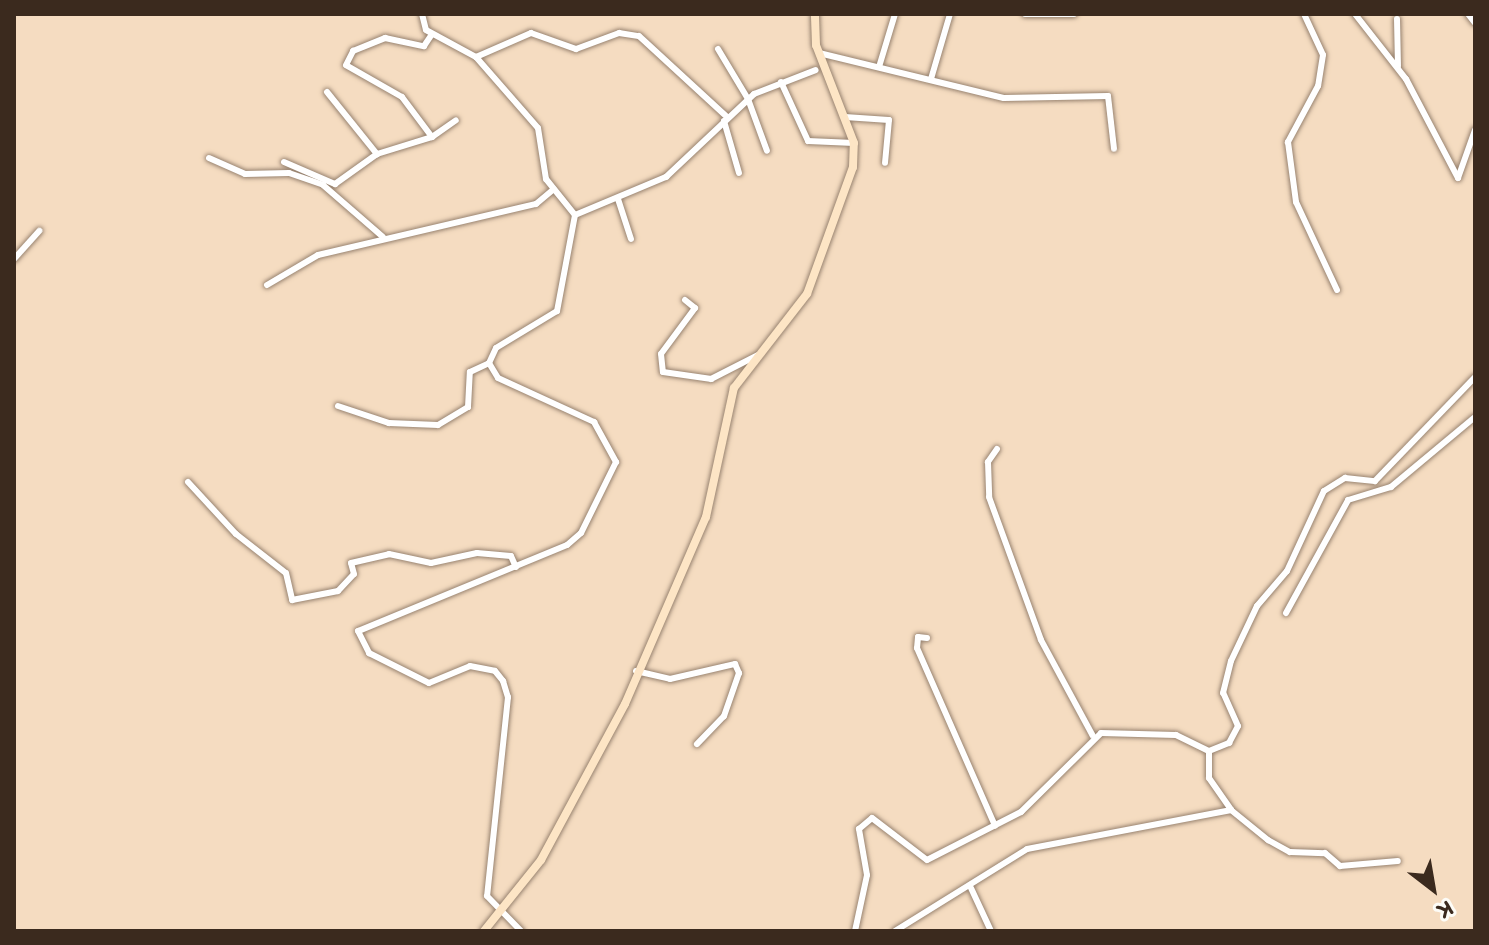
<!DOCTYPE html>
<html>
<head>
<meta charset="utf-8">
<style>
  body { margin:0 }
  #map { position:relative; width:1489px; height:945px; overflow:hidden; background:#f5dcc1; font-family:Itim,sans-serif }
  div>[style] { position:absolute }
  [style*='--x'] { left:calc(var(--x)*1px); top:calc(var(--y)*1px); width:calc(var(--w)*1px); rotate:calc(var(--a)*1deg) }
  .roads { filter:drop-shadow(0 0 2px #988370) drop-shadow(0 0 2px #988370) }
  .minor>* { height:6px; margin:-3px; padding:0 3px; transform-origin:3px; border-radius:3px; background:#fff }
  .secondary>* { height:8px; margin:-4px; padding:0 4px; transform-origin:4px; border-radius:4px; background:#fde5c5 }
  span { translate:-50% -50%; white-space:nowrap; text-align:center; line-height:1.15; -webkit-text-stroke:6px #fdfcf7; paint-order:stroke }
  .frame { position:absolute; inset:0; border:16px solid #3b2a1e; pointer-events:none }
  .north { position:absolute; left:1393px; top:849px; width:80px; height:80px; -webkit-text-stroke:6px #fdfcf7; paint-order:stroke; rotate:149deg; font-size:22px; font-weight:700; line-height:32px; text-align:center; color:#3b2a1e }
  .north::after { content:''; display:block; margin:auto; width:28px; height:36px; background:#3b2a1e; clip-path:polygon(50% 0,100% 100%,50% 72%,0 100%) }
</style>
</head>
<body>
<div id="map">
  <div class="roads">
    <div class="minor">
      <div style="--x:422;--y:14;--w:16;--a:76"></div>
      <div style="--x:426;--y:30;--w:57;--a:28.4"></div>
      <div style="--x:476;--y:57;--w:94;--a:48.9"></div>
      <div style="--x:538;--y:128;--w:52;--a:81.1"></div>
      <div style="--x:546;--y:179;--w:46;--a:51.1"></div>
      <div style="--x:575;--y:215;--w:98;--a:100.6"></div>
      <div style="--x:557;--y:311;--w:71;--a:148.8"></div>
      <div style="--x:496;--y:348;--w:17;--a:115"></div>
      <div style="--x:489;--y:363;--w:17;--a:59"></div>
      <div style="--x:498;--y:378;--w:106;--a:24.6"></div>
      <div style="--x:594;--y:422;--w:46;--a:61.2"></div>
      <div style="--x:616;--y:462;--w:79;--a:116.2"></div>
      <div style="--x:581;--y:533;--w:18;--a:139"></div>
      <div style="--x:567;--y:545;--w:226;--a:157.6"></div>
      <div style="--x:358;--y:631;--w:25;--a:63"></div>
      <div style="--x:369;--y:653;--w:67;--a:26.6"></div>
      <div style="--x:429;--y:683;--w:44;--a:-22.5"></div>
      <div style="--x:470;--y:666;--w:25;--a:11"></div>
      <div style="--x:495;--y:671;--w:13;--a:51"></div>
      <div style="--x:503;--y:681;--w:17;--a:73"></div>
      <div style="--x:508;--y:697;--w:200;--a:96"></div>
      <div style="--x:487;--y:896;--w:49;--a:45.8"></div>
      <div style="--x:1025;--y:14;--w:49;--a:0"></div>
      <div style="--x:1304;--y:14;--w:45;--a:65.1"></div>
      <div style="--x:1323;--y:55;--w:31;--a:99"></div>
      <div style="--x:1318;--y:86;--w:64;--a:118.2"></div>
      <div style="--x:1288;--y:142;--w:61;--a:82.4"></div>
      <div style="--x:1296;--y:202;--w:97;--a:65"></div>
      <div style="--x:1355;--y:14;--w:83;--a:51.9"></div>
      <div style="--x:1406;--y:79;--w:112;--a:62.3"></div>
      <div style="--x:1468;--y:14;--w:11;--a:52"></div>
      <div style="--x:1397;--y:19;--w:47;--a:88.8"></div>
      <div style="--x:718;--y:49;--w:58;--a:59"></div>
      <div style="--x:748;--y:99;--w:55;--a:69.9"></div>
      <div style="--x:819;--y:53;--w:190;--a:13.7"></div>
      <div style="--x:1004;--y:98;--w:104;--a:-1.1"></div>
      <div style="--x:1108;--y:96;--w:53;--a:83.5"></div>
      <div style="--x:476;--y:57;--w:60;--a:-23.6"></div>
      <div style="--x:531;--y:33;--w:48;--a:19.6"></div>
      <div style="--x:576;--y:49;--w:46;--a:-20.4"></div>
      <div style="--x:619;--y:33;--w:20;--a:9"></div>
      <div style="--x:639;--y:36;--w:120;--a:42.6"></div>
      <div style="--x:879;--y:67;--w:55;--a:-73.2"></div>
      <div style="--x:931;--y:79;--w:68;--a:-73.7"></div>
      <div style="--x:781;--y:82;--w:65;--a:65.4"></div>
      <div style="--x:808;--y:141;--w:46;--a:2.5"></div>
      <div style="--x:327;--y:92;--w:80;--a:51.1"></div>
      <div style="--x:377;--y:154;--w:58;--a:-17.2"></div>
      <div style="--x:432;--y:137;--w:50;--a:-126.9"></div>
      <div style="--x:402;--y:97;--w:64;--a:-150.3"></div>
      <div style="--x:346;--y:65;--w:16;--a:-63"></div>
      <div style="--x:353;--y:51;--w:35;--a:-22"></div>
      <div style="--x:385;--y:38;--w:40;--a:12"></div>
      <div style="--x:424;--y:46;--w:14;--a:-56"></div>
      <div style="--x:845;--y:117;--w:44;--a:3.9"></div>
      <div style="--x:889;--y:120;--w:43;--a:95.3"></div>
      <div style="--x:724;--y:121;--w:54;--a:73.9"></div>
      <div style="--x:432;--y:137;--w:29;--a:-35"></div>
      <div style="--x:209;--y:158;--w:39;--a:24"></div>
      <div style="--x:245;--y:174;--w:44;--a:-1.3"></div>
      <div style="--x:289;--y:173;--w:36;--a:19"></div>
      <div style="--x:323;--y:185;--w:79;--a:40.9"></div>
      <div style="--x:284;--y:162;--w:56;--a:23.3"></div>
      <div style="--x:335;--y:184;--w:52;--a:-35.5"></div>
      <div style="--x:1458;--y:178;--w:51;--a:-70.5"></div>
      <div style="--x:618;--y:199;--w:42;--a:72"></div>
      <div style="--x:575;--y:215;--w:99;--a:-22.7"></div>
      <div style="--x:666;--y:177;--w:121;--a:-43.3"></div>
      <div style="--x:754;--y:94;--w:66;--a:-21.2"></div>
      <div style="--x:14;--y:259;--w:38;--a:-48"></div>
      <div style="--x:267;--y:285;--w:59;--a:-30.5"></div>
      <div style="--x:318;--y:255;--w:224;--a:-13.2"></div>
      <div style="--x:536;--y:204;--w:23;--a:-40"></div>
      <div style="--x:685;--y:300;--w:13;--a:39"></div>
      <div style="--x:695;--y:308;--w:57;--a:126.5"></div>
      <div style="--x:661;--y:354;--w:18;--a:84"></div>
      <div style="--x:663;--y:372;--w:49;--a:8.3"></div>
      <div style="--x:711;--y:379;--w:53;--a:-27.1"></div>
      <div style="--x:338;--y:406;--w:54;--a:18.4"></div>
      <div style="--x:389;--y:423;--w:49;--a:2.3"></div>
      <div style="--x:438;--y:425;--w:35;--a:-31"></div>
      <div style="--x:468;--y:407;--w:35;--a:-87"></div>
      <div style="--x:470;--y:372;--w:21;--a:-25"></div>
      <div style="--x:997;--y:449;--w:16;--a:125"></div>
      <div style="--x:988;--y:462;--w:35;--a:88"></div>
      <div style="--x:989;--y:497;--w:152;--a:70"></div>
      <div style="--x:1041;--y:640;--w:109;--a:61.6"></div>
      <div style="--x:188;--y:482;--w:71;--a:47.3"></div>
      <div style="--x:236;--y:534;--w:63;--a:38"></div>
      <div style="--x:286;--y:573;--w:28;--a:77"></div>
      <div style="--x:292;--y:600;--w:47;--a:-11.1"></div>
      <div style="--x:338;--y:591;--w:23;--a:-47"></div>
      <div style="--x:354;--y:574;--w:11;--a:-105"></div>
      <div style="--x:351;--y:563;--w:39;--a:-13"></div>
      <div style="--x:389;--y:554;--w:43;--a:12.1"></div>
      <div style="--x:431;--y:563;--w:47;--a:-12.3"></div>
      <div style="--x:477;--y:553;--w:34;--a:5"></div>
      <div style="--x:511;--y:556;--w:12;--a:66"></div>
      <div style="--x:1286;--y:613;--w:129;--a:-61.2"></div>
      <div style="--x:1348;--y:500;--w:45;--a:-16.8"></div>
      <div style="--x:1391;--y:487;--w:109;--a:-39.8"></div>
      <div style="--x:927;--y:638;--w:9;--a:-174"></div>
      <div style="--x:918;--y:637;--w:11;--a:95"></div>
      <div style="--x:917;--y:648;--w:194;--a:66.3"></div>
      <div style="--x:636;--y:671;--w:35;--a:13"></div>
      <div style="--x:670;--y:679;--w:67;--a:-13"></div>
      <div style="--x:735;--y:664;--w:10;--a:66"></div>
      <div style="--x:739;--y:673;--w:46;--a:109.2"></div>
      <div style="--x:724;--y:716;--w:39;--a:134"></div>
      <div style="--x:1209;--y:751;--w:27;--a:90"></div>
      <div style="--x:1209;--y:778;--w:39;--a:55"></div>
      <div style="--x:1231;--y:810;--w:48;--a:39"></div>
      <div style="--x:1268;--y:840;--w:25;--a:29"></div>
      <div style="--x:1290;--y:852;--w:35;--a:2"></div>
      <div style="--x:1325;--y:853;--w:20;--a:41"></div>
      <div style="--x:1340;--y:866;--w:58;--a:-4.9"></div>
      <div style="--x:971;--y:888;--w:47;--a:65.1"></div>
      <div style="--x:855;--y:931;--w:57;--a:-77.9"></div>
      <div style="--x:867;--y:875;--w:47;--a:-99.9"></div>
      <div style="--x:859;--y:829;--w:17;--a:-40"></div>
      <div style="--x:872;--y:818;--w:69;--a:37.4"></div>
      <div style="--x:927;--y:860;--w:106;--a:-27.1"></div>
      <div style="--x:1021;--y:812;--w:112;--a:-44.6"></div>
      <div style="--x:1101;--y:733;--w:75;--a:1.5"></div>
      <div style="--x:1176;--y:735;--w:37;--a:26"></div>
      <div style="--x:1209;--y:751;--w:22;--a:-22"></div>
      <div style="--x:1229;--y:743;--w:19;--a:-62"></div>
      <div style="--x:1238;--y:726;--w:36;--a:-114"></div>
      <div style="--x:1223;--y:693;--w:33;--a:-76"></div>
      <div style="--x:1231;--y:661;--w:61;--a:-64.7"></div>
      <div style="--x:1257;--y:606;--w:46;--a:-49.4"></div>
      <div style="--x:1287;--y:571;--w:88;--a:-65.2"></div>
      <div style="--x:1324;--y:491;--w:25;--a:-32"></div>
      <div style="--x:1345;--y:478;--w:30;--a:6"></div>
      <div style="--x:1375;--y:481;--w:144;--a:-46.1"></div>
      <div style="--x:895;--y:931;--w:155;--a:-31.8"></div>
      <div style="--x:1027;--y:849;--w:208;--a:-10.8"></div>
    </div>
    <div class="secondary">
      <div style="--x:484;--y:931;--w:91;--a:-51.2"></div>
      <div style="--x:541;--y:860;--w:177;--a:-61.7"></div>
      <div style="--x:625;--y:704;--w:204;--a:-66.6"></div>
      <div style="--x:706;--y:517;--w:132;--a:-77.8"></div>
      <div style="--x:734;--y:388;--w:119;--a:-52.2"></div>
      <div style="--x:807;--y:294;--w:135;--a:-70.1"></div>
      <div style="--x:853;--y:167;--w:24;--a:-88"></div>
      <div style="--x:854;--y:143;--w:105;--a:-111.2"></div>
      <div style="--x:816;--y:45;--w:31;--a:-92"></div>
    </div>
  </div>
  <div class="frame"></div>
  <div class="north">K</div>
</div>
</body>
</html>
